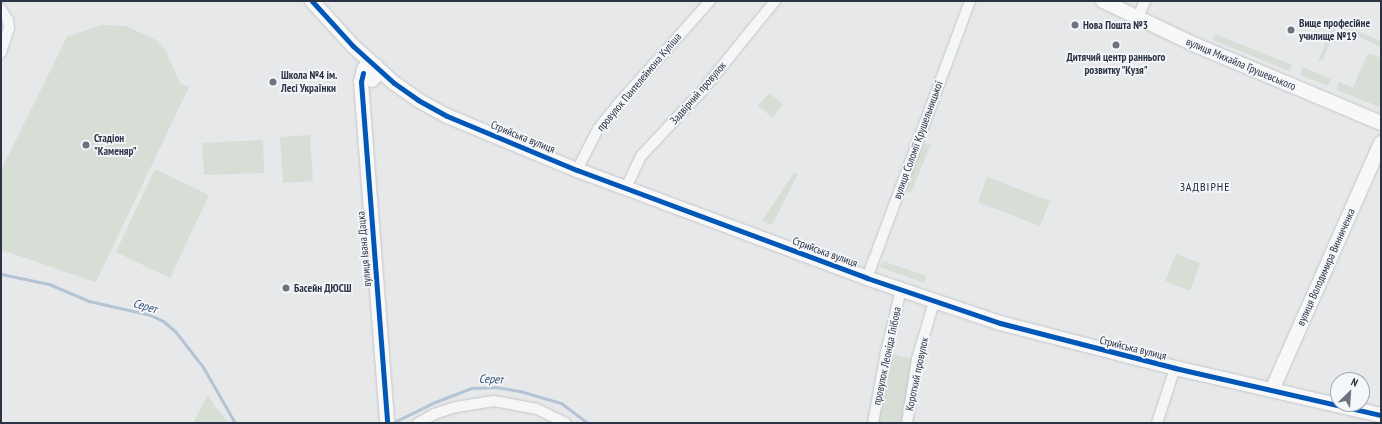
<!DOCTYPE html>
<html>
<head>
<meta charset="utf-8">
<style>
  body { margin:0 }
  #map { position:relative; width:1382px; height:424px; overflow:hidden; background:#e6e8ea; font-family:"PT Sans Narrow",sans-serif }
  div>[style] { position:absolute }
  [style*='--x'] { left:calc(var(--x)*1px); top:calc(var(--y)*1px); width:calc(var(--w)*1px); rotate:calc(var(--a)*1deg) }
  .green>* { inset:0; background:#d6ded6 }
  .stream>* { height:3px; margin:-1.5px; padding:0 1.5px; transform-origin:1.5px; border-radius:1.5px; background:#b4c4d5 }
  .roads { filter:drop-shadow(0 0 1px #c4c6c8) drop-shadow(0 0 1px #c4c6c8) }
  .street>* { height:10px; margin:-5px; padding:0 5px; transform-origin:5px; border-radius:5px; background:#f5f6f7 }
  .secondary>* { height:14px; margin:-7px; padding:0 7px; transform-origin:7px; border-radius:7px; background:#f8f8f8 }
  .cycleway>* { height:5px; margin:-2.5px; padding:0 2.5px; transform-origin:2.5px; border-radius:2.5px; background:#0057b8 }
  .dots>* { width:11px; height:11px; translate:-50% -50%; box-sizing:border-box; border:2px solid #f4f6f9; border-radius:50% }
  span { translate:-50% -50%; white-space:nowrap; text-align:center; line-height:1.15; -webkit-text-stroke:3.5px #f4f6f9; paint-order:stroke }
  .poi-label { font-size:11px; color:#2b3445; font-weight:700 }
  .left { translate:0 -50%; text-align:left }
  .street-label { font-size:11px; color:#2b3445 }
  .neighbourhood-label { font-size:12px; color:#1d2536; letter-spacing:1px }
  .water-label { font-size:12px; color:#34527a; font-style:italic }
  .frame { position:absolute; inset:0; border:2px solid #2b3445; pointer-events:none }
  .north { position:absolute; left:1330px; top:372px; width:40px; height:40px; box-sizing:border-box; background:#f4f6f9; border:1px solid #a4a8b1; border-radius:50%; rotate:25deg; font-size:11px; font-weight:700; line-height:16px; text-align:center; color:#2b3445 }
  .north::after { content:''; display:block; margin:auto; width:14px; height:18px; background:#6c737f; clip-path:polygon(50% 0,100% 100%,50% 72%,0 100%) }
</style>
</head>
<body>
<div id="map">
  <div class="green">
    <div style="clip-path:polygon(1334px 22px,1381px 41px,1381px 47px,1337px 26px,1323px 59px,1318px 61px)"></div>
    <div style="clip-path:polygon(101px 25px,126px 26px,156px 40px,165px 49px,180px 83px,189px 87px,96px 282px,1px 250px,1px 170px,67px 37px)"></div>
    <div style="clip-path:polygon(1215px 34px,1292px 65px,1289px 71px,1213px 40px)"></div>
    <div style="clip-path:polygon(1371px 54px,1381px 58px,1380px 107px,1336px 90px,1339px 82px,1353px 88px,1367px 55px)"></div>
    <div style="clip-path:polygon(1303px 67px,1331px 79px,1328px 86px,1300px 75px)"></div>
    <div style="clip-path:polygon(769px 93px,783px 104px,773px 118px,758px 106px)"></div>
    <div style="clip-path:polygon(310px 135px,313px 181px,283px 183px,280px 137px)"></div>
    <div style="clip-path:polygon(263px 140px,264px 173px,204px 175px,202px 143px)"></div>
    <div style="clip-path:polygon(926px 143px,931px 144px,911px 193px,907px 191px,905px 197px,903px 193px,922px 146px)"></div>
    <div style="clip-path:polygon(155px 169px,209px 195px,170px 278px,116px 252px)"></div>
    <div style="clip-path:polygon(794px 173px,798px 174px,772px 225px,762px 221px)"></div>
    <div style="clip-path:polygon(987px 177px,1050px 201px,1040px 226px,978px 202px)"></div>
    <div style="clip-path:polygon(1176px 254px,1200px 263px,1190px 291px,1165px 281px)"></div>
    <div style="clip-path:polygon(883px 261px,926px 276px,924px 283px,880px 267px)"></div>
    <div style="clip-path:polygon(889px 353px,914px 359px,903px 423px,877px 423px)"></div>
    <div style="clip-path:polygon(208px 395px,215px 406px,228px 423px,193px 423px)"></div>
  </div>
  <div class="stream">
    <div style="--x:1;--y:274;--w:49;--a:11.8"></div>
    <div style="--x:49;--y:284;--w:43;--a:23"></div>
    <div style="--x:89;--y:301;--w:63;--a:12.9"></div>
    <div style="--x:150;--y:315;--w:14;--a:25"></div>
    <div style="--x:163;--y:321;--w:16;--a:40"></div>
    <div style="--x:175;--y:331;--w:46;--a:52.1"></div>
    <div style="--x:203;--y:367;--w:64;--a:60.3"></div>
    <div style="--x:392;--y:423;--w:48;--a:-26"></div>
    <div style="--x:435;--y:402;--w:40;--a:-21"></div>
    <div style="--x:472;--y:388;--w:23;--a:-2"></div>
    <div style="--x:495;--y:387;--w:25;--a:9"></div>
    <div style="--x:520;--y:391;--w:43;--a:16.3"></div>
    <div style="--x:561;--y:403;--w:34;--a:37"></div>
  </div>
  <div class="roads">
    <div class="street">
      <div style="--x:1;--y:9;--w:13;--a:58"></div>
      <div style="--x:8;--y:20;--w:8;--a:83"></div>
      <div style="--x:9;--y:28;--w:26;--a:108"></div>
      <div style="--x:1137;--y:19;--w:20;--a:-66"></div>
      <div style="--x:577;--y:170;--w:46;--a:-62.9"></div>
      <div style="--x:598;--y:129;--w:33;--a:-51"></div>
      <div style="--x:619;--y:103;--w:137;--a:-48.3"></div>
      <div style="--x:626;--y:188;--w:35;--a:-65"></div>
      <div style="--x:641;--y:156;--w:89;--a:-46.8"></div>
      <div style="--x:702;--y:91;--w:116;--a:-51"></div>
      <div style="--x:867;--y:278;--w:296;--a:-69.6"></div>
      <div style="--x:418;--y:423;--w:18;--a:-29"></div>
      <div style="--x:434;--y:414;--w:23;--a:-18"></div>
      <div style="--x:456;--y:407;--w:38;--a:-9"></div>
      <div style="--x:494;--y:401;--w:44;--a:10.5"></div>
      <div style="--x:537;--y:409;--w:32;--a:26"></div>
      <div style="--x:873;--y:423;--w:72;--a:-79.6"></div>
      <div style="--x:886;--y:352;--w:64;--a:-76.4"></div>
      <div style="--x:907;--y:423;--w:65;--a:-81.1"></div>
      <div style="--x:917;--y:359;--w:59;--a:-73.4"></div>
      <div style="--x:1157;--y:423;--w:58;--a:-71.9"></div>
    </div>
    <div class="secondary">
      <div style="--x:312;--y:1;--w:61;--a:47.7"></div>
      <div style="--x:353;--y:46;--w:55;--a:42.1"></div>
      <div style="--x:394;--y:83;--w:29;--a:35"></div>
      <div style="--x:418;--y:100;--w:33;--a:29"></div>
      <div style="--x:447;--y:116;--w:141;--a:22.6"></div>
      <div style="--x:577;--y:170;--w:309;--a:20.4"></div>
      <div style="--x:867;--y:278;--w:140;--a:18.7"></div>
      <div style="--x:1000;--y:323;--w:181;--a:14.4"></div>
      <div style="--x:1175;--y:368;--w:211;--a:12.9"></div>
      <div style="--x:1103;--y:1;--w:100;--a:25.5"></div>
      <div style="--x:1193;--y:44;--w:204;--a:22.8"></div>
      <div style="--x:372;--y:80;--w:11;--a:-49"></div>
      <div style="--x:379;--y:72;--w:7;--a:-117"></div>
      <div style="--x:376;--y:66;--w:6;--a:-171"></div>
      <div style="--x:370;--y:65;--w:7;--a:146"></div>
      <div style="--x:364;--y:69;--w:13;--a:103"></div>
      <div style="--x:361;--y:82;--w:342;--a:85.6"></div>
      <div style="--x:1272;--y:390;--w:270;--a:-66.2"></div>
    </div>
  </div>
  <div class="cycleway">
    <div style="--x:312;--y:1;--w:61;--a:47.7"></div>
    <div style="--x:353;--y:46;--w:55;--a:42.1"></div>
    <div style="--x:394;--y:83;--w:29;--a:35"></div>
    <div style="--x:418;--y:100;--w:33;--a:29"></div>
    <div style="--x:447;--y:116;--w:141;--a:22.6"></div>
    <div style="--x:577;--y:170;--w:309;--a:20.4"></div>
    <div style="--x:867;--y:278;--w:140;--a:18.7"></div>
    <div style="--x:1000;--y:323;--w:181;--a:14.4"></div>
    <div style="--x:1175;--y:368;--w:211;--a:12.9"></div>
    <div style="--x:363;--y:73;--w:9;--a:103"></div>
    <div style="--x:361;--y:82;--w:342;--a:85.6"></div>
  </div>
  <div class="dots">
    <div style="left:1075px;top:25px;background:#6c737f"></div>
    <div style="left:1291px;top:30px;background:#6c737f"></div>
    <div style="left:1116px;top:45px;background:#6c737f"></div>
    <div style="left:273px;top:82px;background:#6c737f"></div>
    <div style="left:86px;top:145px;background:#6c737f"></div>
    <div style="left:286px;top:288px;background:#6c737f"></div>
  </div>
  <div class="poi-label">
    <span class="left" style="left:1299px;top:30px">Вище професійне<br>училище №19</span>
    <span class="left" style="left:1083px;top:25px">Нова Пошта №3</span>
    <span style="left:1116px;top:64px">Дитячий центр раннього<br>розвитку "Кузя"</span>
    <span class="left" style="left:281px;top:82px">Школа №4 ім.<br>Лесі Українки</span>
    <span class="left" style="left:94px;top:145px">Стадіон<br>"Каменяр"</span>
    <span class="left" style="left:294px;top:288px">Басейн ДЮСШ</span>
  </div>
  <div class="street-label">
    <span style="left:1241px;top:64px;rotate:23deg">вулиця Михайла Грушевського</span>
    <span style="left:639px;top:82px;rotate:-50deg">провулок Пантелеймона Куліша</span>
    <span style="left:698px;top:93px;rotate:-49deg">Задвірний провулок</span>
    <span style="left:523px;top:137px;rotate:22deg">Стрийська вулиця</span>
    <span style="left:918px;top:140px;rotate:-70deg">вулиця Соломії Крушельницької</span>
    <span style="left:364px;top:249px;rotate:-95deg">вулиця Івана Дацка</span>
    <span style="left:825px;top:252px;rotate:20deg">Стрийська вулиця</span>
    <span style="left:1326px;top:267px;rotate:-66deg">вулиця Володимира Винниченка</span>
    <span style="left:1133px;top:348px;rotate:14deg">Стрийська вулиця</span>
    <span style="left:887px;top:356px;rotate:-78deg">провулок Леоніда Глібова</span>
    <span style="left:917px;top:374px;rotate:-78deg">Короткий провулок</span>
  </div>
  <div class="neighbourhood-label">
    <span style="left:1205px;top:187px">ЗАДВІРНЕ</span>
  </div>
  <div class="water-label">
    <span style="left:145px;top:306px;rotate:17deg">Серет</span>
    <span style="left:491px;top:379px;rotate:2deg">Серет</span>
  </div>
  <div class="frame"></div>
  <div class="north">N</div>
</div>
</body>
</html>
